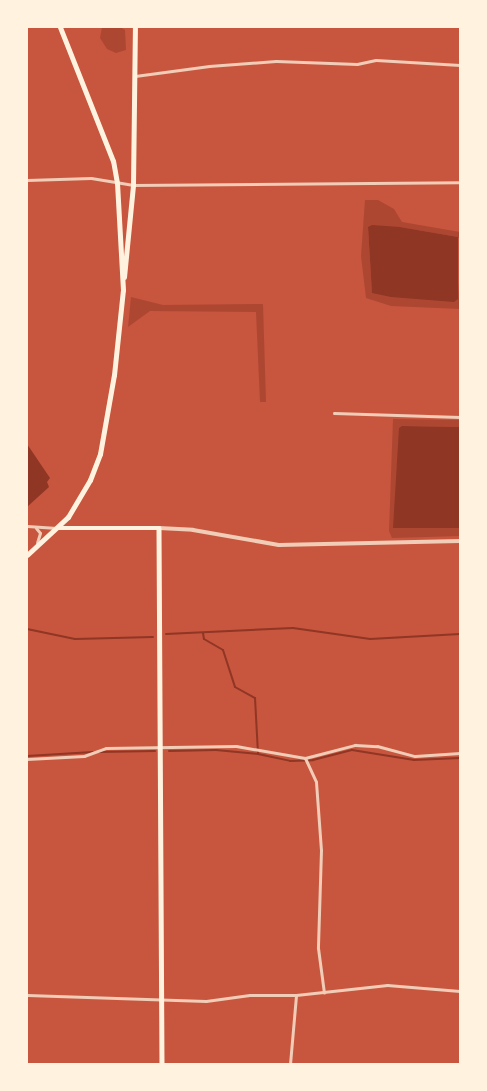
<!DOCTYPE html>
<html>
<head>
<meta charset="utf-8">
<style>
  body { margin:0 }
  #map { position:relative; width:487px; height:1091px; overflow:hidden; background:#c8553d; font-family:Merriweather,serif }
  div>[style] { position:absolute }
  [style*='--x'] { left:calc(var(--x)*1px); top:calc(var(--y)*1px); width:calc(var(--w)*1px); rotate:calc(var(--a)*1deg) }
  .green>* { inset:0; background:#ae4732 }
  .water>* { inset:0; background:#8f3625 }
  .stream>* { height:2px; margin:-1px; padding:0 1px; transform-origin:1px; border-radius:1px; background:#8f3625 }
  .minor>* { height:3px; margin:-1.5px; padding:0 1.5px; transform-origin:1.5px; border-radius:1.5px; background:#f1ccb7 }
  .tertiary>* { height:4px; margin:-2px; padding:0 2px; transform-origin:2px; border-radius:2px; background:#f1ccb7 }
  .primary>* { height:4.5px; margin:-2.25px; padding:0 2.25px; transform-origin:2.25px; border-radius:2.25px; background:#fff3e0 }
  .trunk>* { height:5px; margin:-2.5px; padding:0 2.5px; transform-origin:2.5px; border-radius:2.5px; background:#fff3e0 }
  span { translate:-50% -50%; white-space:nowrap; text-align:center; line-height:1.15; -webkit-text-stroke:4.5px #fff3e0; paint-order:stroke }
  .frame { position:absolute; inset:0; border:28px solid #fff3e0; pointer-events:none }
</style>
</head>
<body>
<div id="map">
  <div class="green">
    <div style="clip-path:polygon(102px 27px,120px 27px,125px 30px,126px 50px,116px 53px,107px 49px,100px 38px)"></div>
    <div style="clip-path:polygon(365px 200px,378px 200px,394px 209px,402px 222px,460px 232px,460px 240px,458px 237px,400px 227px,368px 227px,372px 292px,458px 299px,460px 266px,460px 309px,391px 306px,366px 298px,361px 256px)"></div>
    <div style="clip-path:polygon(131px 297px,163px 305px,263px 304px,266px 402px,260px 402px,256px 312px,150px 311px,128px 327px)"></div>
    <div style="clip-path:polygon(393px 419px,460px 420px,460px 427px,403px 426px,399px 428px,443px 527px,460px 528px,460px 536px,392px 538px,389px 531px)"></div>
  </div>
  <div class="water">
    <div style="clip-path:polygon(372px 225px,400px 227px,458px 237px,458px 299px,454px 302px,391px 297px,372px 293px,368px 227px)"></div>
    <div style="clip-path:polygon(402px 426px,460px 427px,460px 528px,393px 528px,399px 428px)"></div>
    <div style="clip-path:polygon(27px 444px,50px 478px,47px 482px,49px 487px,27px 507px)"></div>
  </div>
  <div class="stream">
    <div style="--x:27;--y:629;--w:49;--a:11.8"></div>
    <div style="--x:75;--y:639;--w:78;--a:-1.5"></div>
    <div style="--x:203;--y:633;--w:6;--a:81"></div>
    <div style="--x:204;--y:639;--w:22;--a:30"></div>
    <div style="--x:223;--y:650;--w:39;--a:72"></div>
    <div style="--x:235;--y:687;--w:23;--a:29"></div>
    <div style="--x:255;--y:698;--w:56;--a:86.9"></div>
    <div style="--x:166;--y:634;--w:127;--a:-2.7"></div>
    <div style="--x:293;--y:628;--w:78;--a:8.1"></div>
    <div style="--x:370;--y:639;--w:90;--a:-3.2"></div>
    <div style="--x:169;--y:751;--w:47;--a:-1.2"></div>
    <div style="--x:216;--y:750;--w:42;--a:5.4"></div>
    <div style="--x:258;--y:754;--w:33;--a:12"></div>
    <div style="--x:290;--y:761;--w:23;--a:-2"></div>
    <div style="--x:313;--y:760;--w:40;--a:-14.4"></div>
    <div style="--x:352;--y:750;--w:63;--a:9.2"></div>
    <div style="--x:414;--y:760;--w:46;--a:-2.5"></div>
    <div style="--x:99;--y:752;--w:56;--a:-1"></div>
    <div style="--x:27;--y:756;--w:66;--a:-3.5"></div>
  </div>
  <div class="minor">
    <div style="--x:135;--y:76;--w:75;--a:-7.7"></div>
    <div style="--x:209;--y:66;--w:67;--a:-4.3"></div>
    <div style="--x:276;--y:61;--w:81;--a:2.1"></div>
    <div style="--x:357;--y:64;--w:19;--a:-12"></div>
    <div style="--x:376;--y:60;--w:84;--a:3.4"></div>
    <div style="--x:27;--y:180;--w:64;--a:-1.8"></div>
    <div style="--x:91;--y:178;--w:43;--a:9.5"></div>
    <div style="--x:133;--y:185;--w:327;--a:-0.5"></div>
    <div style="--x:334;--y:413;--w:126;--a:1.8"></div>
    <div style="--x:27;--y:526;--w:30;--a:4"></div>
    <div style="--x:36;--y:528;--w:6;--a:51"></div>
    <div style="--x:40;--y:533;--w:10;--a:107"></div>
    <div style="--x:305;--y:758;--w:26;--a:65"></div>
    <div style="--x:316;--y:782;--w:68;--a:85.8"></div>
    <div style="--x:321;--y:850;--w:98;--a:91.8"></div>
    <div style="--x:318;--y:948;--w:45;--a:82.4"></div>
    <div style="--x:27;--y:759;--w:57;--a:-3"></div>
    <div style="--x:84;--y:756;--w:23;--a:-20"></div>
    <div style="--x:106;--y:748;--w:130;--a:-0.9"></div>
    <div style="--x:236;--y:746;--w:70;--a:9.9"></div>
    <div style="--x:305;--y:758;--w:52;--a:-14.6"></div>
    <div style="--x:355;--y:745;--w:22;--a:3"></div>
    <div style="--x:377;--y:746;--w:39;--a:15"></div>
    <div style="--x:415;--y:756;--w:45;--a:-3.8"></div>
    <div style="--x:27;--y:995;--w:179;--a:1.9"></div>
    <div style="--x:206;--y:1001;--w:44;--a:-7.8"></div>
    <div style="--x:250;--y:995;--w:46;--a:0"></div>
    <div style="--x:296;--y:995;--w:92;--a:-6.3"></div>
    <div style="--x:387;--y:985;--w:73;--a:4.7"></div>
    <div style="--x:290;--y:1064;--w:69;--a:-85"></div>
  </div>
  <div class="tertiary">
    <div style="--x:159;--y:528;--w:34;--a:3"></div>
    <div style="--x:193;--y:530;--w:87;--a:9.9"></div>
    <div style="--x:279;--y:545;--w:181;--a:-1.3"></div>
  </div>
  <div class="primary">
    <div style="--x:58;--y:528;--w:101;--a:0"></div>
    <div style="--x:159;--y:528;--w:536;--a:89.68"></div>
  </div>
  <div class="trunk">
    <div style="--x:124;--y:277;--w:92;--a:-84.4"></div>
    <div style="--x:133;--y:185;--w:158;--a:-89.3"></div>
    <div style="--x:27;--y:555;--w:56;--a:-42.8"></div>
    <div style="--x:68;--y:517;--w:43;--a:-59.3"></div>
    <div style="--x:90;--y:480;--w:28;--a:-69"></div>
    <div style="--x:100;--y:454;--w:80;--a:-80"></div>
    <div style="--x:114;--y:375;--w:85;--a:-84"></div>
    <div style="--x:123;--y:290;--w:107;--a:-93.2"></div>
    <div style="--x:117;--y:183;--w:22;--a:-100"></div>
    <div style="--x:113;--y:161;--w:144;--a:-111.6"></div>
  </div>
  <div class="frame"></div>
</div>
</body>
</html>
